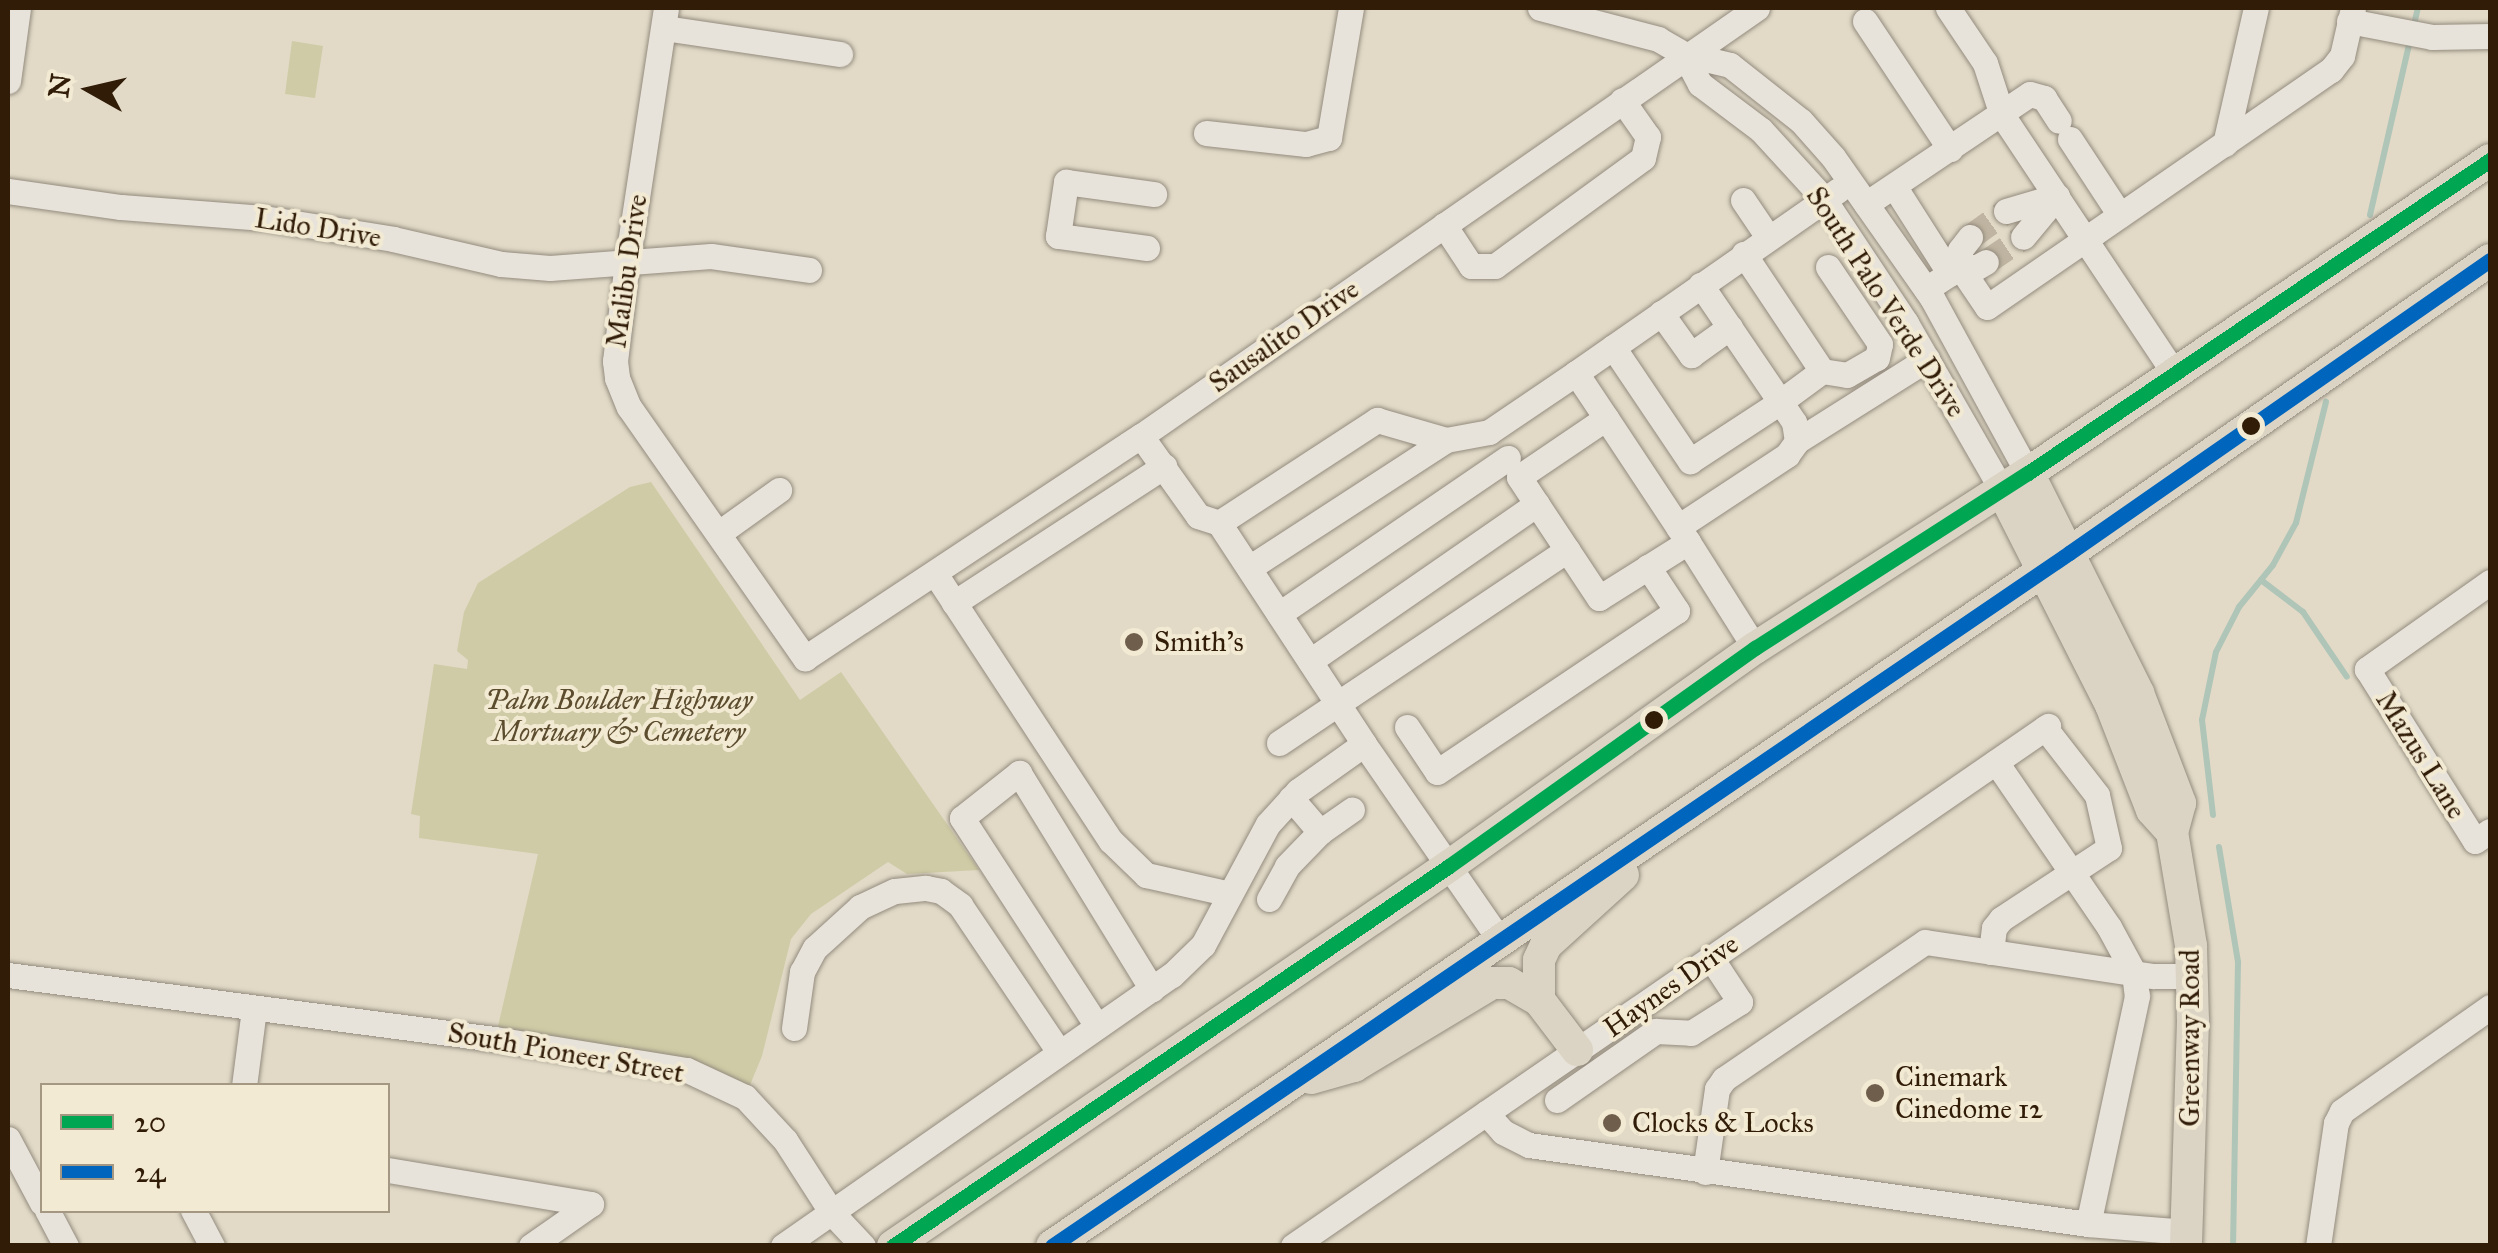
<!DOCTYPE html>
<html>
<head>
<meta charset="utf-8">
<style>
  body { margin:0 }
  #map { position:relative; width:2498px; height:1253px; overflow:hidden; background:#e2dac7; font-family:"IM FELL Great Primer",serif }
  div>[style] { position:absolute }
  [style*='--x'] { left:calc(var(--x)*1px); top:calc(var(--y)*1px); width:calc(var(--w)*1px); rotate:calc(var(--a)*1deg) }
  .green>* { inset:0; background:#cfcba6 }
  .stream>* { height:6px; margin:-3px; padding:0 3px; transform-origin:3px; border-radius:3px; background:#afc5b8 }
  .minor-tunnel>* { height:25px; margin-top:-12.5px; transform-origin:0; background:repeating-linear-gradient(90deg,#bfb4a1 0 25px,transparent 0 37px) }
  .roads { filter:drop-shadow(0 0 2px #938b7e) drop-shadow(0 0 2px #938b7e) }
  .minor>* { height:25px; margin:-12.5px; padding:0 12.5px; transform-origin:12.5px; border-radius:12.5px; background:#e8e3da }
  .major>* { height:32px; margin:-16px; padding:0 16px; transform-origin:16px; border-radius:16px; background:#dbd4c5 }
  .bus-1>* { height:15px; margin:-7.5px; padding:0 7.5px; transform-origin:7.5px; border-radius:7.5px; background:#00a651 }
  .bus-2>* { height:15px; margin:-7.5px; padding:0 7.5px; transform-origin:7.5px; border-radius:7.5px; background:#0065bd }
  .dots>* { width:28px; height:28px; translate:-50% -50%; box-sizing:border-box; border:5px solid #f3ead3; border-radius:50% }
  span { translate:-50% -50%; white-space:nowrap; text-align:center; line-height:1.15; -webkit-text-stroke:8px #f3ead3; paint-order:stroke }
  .street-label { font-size:28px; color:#311c08 }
  .poi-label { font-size:28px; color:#311c08 }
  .left { translate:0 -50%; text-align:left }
  .park-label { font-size:28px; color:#5c4d2f; font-style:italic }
  .frame { position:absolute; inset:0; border:10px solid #311c08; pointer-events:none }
  .legend { position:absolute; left:40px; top:1083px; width:350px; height:130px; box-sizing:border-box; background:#f3ead3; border:2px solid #a59882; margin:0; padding:12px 18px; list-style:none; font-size:30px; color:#311c08 }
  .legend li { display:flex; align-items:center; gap:20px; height:50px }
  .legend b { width:50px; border:2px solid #a59882 }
  .north { position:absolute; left:40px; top:40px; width:100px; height:100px; -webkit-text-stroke:8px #f3ead3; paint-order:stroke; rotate:278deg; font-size:28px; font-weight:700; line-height:40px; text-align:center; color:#311c08 }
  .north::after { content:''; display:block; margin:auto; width:35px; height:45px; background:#311c08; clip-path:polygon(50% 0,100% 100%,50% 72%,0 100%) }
</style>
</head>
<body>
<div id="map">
  <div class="green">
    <div style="clip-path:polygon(292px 41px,323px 46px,315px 98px,285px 94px)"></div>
    <div style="clip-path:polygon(651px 482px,800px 700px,841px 672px,979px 870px,907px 874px,888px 862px,811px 914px,791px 939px,762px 1056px,745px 1097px,687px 1070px,495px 1039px,538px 854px,419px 838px,420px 816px,411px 814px,434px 664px,467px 669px,468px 660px,457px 651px,464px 612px,478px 583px,630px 487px)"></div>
  </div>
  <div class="stream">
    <div style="--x:2413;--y:29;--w:22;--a:-77"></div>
    <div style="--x:2370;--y:215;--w:179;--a:-77.1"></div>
    <div style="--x:2261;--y:580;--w:53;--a:37.3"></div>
    <div style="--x:2303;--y:612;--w:78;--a:55.9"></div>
    <div style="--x:2213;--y:815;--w:96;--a:-96.6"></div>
    <div style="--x:2202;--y:720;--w:69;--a:-78.4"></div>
    <div style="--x:2216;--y:652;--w:51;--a:-62.9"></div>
    <div style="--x:2239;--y:607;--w:54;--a:-51"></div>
    <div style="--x:2273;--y:565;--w:48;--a:-61.3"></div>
    <div style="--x:2296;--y:523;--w:125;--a:-76.1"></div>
    <div style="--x:2219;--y:847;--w:117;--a:80.6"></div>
    <div style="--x:2238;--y:962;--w:281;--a:91"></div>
  </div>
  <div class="minor-tunnel">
    <div style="--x:1970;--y:237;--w:44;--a:-35.8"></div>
    <div style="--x:1986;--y:262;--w:45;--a:-34"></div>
  </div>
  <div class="roads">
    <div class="minor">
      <div style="--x:666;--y:8;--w:257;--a:98.7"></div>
      <div style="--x:627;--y:262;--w:100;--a:96.9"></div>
      <div style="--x:615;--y:361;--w:17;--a:83"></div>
      <div style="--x:617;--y:378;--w:31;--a:68"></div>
      <div style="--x:629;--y:407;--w:307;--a:55"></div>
      <div style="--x:805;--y:658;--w:403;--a:-33.5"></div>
      <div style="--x:1141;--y:436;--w:750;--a:-34.79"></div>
      <div style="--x:1540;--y:8;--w:122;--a:14.7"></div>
      <div style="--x:1658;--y:39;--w:30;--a:30"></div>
      <div style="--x:1684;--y:54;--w:47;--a:13.4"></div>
      <div style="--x:1730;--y:65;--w:90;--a:38.3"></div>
      <div style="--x:1801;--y:121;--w:48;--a:48.4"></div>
      <div style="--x:1833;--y:157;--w:172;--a:54.9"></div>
      <div style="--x:1932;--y:298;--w:200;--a:61.3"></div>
      <div style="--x:1948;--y:8;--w:66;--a:56.1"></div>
      <div style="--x:1985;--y:63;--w:55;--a:71.9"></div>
      <div style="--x:2002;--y:115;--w:311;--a:56.3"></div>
      <div style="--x:1865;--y:21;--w:154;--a:56.4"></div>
      <div style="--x:2349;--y:21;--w:85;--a:10.9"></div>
      <div style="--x:2432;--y:37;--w:58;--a:-1"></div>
      <div style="--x:664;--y:28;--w:178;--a:8.4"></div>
      <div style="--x:1684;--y:54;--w:34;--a:62"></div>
      <div style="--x:1700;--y:84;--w:76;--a:37"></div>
      <div style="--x:1761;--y:130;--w:92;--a:47.6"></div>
      <div style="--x:1823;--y:198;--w:150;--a:56.4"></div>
      <div style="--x:1906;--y:323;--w:193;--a:60.1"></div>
      <div style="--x:8;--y:81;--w:74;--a:-82.2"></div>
      <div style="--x:1206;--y:133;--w:101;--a:6.3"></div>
      <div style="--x:1306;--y:144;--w:24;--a:-15"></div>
      <div style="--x:1329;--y:138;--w:132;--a:-80.4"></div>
      <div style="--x:2070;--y:139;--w:91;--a:56.7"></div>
      <div style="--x:2225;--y:144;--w:139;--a:-77.2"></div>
      <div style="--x:1894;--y:186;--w:104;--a:57.5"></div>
      <div style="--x:8;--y:191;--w:114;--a:8.1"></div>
      <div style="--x:121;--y:207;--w:143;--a:4.4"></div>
      <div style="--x:264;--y:218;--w:131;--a:9.2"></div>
      <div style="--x:393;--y:239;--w:111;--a:13"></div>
      <div style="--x:501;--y:264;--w:49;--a:4.7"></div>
      <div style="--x:550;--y:268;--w:161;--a:-4.3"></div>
      <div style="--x:711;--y:256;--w:99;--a:8.1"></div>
      <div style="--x:1743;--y:200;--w:45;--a:56"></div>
      <div style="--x:1866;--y:204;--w:197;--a:-33.9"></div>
      <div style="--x:2030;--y:94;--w:15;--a:16"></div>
      <div style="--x:2044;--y:98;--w:27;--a:57"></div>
      <div style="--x:2006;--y:211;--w:53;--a:-16.4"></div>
      <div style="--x:2057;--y:196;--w:53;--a:129.7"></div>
      <div style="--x:1444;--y:225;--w:49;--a:56.6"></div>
      <div style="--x:1471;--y:266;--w:24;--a:0"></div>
      <div style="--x:1495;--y:266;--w:183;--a:-36.1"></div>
      <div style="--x:1643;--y:158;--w:22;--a:-77"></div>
      <div style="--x:1648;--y:137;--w:45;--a:-125.1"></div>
      <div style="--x:1970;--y:237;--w:16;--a:128"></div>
      <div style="--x:1960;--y:250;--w:17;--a:90"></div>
      <div style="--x:1960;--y:267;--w:17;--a:0"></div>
      <div style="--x:1977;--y:267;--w:10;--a:-29"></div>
      <div style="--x:1147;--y:248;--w:90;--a:-172.3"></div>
      <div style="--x:1058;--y:236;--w:55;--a:-81.6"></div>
      <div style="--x:1066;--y:182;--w:89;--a:7.8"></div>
      <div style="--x:1926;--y:289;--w:40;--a:-32.9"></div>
      <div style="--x:1960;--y:267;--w:48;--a:56"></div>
      <div style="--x:1987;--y:307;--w:418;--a:-34.6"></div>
      <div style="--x:2331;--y:70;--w:18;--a:-52"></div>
      <div style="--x:2342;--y:56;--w:49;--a:-77.1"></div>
      <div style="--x:1661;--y:313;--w:52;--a:54.5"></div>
      <div style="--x:1691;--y:355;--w:48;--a:-35.7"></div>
      <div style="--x:1613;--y:347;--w:138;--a:56"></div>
      <div style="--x:1690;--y:461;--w:108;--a:-33.2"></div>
      <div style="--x:1780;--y:402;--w:52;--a:-36.4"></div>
      <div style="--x:1822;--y:371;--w:141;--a:-123.7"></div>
      <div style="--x:1822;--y:371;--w:25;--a:9"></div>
      <div style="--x:1847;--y:375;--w:34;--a:-30"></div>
      <div style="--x:1877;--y:358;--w:14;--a:-78"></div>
      <div style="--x:1880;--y:344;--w:93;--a:-124"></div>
      <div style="--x:1576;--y:373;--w:320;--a:-34.9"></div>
      <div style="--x:1141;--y:436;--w:98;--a:54.5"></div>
      <div style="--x:1198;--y:516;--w:22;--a:18"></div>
      <div style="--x:1219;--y:523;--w:264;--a:56.7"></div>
      <div style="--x:1797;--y:441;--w:154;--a:-32.2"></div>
      <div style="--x:1219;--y:523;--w:189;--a:-33.1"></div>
      <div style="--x:1377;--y:420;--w:72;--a:16.2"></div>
      <div style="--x:1446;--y:440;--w:44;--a:-10.5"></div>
      <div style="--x:1489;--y:432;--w:105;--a:-34.1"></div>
      <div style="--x:1576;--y:373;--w:54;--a:56.3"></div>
      <div style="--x:1678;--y:527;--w:131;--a:-33.4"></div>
      <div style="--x:1787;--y:455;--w:17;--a:-54"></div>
      <div style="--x:1797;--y:441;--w:19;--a:-99"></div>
      <div style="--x:1794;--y:422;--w:166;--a:-124.2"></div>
      <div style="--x:719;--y:533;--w:74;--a:-35.6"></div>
      <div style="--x:1688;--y:542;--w:105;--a:147.8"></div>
      <div style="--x:1599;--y:598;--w:145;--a:-123.5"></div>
      <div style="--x:1519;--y:477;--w:105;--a:-34.1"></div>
      <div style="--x:1606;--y:418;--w:149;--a:56.5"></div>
      <div style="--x:1688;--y:542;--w:125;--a:57.7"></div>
      <div style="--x:1249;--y:568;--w:235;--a:-33"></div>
      <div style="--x:936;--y:575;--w:318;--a:56.7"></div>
      <div style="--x:1111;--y:841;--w:49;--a:44.2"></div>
      <div style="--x:1146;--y:875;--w:86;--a:12.7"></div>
      <div style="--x:2490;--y:582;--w:151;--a:144.7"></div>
      <div style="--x:2367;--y:669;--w:203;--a:57.9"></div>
      <div style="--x:2475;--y:841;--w:18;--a:-34"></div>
      <div style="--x:954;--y:603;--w:251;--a:-33.1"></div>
      <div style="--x:1279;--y:614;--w:277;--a:-34.3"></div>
      <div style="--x:1310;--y:661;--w:276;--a:-34.7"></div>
      <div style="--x:1407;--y:727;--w:54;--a:56.3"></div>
      <div style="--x:1437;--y:772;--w:289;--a:-33.9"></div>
      <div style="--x:1677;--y:611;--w:53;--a:-123.4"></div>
      <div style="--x:1279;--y:743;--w:347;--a:-33.8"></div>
      <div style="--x:1996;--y:762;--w:200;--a:55.6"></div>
      <div style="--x:2109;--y:927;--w:52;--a:61.5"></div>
      <div style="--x:2134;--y:973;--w:23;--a:83"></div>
      <div style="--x:2137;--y:996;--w:233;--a:102.1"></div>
      <div style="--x:1291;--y:798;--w:45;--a:49.5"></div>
      <div style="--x:1320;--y:832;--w:39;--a:-35"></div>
      <div style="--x:1269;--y:899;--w:38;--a:-61"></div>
      <div style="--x:1287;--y:866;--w:47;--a:-45.9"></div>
      <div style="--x:1991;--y:952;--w:24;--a:-83"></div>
      <div style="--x:1994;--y:928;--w:11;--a:-52"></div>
      <div style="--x:2001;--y:919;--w:129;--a:-33.3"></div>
      <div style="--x:2109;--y:848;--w:54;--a:-102.8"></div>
      <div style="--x:2097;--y:795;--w:85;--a:-127.8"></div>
      <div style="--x:8;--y:975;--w:491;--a:7.5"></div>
      <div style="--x:495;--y:1039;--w:194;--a:9.2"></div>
      <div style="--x:687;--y:1070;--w:64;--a:25"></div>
      <div style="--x:745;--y:1097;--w:59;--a:47.1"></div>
      <div style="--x:785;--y:1140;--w:87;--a:57.2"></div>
      <div style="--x:832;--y:1213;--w:45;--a:46.8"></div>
      <div style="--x:1097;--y:1026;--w:248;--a:-123"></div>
      <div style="--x:962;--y:818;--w:73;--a:-38.3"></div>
      <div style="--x:1019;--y:773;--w:254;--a:58.4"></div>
      <div style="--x:794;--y:1028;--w:57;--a:-81.9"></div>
      <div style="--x:802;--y:972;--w:27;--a:-62"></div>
      <div style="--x:815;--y:948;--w:61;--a:-42.3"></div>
      <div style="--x:860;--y:907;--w:38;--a:-25"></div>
      <div style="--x:895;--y:891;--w:31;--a:-6"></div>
      <div style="--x:926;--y:888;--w:15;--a:11"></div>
      <div style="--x:941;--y:891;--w:24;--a:36"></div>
      <div style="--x:960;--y:905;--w:177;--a:56"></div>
      <div style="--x:244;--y:1086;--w:78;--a:-82.6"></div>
      <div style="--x:1557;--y:1100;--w:121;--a:-34.9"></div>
      <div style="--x:1656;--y:1031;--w:35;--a:3"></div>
      <div style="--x:1691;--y:1033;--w:58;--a:-32.3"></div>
      <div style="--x:1740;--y:1002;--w:53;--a:-123.4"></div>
      <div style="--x:1486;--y:1113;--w:25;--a:48"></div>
      <div style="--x:1503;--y:1132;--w:29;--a:27"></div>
      <div style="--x:1529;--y:1145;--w:565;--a:8.04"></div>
      <div style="--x:2088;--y:1224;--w:99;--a:4.6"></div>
      <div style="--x:8;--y:1139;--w:72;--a:62"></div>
      <div style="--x:388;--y:1170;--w:206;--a:9.5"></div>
      <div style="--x:1705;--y:1172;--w:84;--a:-81.8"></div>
      <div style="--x:1717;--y:1089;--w:12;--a:-55"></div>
      <div style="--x:1724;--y:1079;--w:243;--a:-34.3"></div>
      <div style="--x:1925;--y:942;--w:231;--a:8.5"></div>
      <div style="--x:2153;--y:976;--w:39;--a:0"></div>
      <div style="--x:47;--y:1210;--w:41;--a:62.2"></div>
      <div style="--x:193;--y:1210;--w:41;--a:62.2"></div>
      <div style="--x:531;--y:1246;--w:73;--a:-35"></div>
      <div style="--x:783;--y:1246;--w:474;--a:-34.9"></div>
      <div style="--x:1172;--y:975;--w:43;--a:-44.1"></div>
      <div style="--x:1203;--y:945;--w:137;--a:-61.8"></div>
      <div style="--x:1268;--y:824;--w:45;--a:-47.7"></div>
      <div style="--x:1298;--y:791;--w:81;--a:-35.5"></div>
      <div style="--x:1364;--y:744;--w:237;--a:55.3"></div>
      <div style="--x:1293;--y:1246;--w:917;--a:-34.56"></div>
      <div style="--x:2318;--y:1246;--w:124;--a:-81.7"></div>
      <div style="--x:2336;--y:1123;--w:13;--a:-63"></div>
      <div style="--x:2342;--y:1111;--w:181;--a:-35.1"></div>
    </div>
    <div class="major">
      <div style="--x:2028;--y:473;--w:246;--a:63.4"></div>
      <div style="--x:2138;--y:693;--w:118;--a:69.1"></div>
      <div style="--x:2180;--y:803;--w:30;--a:105"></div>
      <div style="--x:2172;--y:832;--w:116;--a:80.5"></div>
      <div style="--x:2191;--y:946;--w:75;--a:88.5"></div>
      <div style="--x:2193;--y:1021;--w:225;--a:91.8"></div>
      <div style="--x:2002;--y:490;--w:241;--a:63.1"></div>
      <div style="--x:2111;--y:705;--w:113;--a:68.7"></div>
      <div style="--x:2152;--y:810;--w:30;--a:48"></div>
      <div style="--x:1539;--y:1000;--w:40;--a:-90"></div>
      <div style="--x:1539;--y:960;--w:17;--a:-65"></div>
      <div style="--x:1546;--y:945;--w:104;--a:-42.3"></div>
      <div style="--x:1311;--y:1078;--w:45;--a:-15.6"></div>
      <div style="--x:1354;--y:1066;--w:161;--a:-31"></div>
      <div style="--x:1492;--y:983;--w:17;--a:0"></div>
      <div style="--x:1509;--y:983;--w:34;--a:30"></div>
      <div style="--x:1539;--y:1000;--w:63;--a:52.8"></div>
      <div style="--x:893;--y:1246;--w:673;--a:-34.35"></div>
      <div style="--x:1449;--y:866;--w:376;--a:-35.5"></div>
      <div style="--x:1755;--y:648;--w:324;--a:-32.7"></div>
      <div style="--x:2028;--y:473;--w:558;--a:-34.12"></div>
      <div style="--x:1052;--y:1246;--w:1231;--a:-34.27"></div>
      <div style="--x:2069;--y:553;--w:513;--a:-34.84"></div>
    </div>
  </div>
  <div class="bus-1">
    <div style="--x:893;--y:1246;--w:673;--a:-34.35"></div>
    <div style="--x:1449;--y:866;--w:376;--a:-35.5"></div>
    <div style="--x:1755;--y:648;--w:324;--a:-32.7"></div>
    <div style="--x:2028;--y:473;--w:558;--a:-34.12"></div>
  </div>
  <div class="bus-2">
    <div style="--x:1052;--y:1246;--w:1231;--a:-34.27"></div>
    <div style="--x:2069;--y:553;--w:513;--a:-34.84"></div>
  </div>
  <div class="dots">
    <div style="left:2251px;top:426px;background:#311c08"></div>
    <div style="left:1134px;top:642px;background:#6f5e4b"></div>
    <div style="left:1654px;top:720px;background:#311c08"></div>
    <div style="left:1875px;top:1093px;background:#6f5e4b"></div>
    <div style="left:1612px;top:1123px;background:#6f5e4b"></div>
  </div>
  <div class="street-label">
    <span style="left:318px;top:228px;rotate:9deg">Lido Drive</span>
    <span style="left:627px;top:271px;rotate:-82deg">Malibu Drive</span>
    <span style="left:1886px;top:302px;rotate:57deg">South Palo Verde Drive</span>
    <span style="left:1284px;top:336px;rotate:-35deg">Sausalito Drive</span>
    <span style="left:2421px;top:755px;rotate:58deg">Mazus Lane</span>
    <span style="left:1671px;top:986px;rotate:-35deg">Haynes Drive</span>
    <span style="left:2190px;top:1038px;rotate:-90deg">Greenway Road</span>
    <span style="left:566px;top:1053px;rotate:10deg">South Pioneer Street</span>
  </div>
  <div class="poi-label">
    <span class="left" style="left:1154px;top:642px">Smith's</span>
    <span class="left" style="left:1895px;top:1093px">Cinemark<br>Cinedome 12</span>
    <span class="left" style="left:1632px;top:1123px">Clocks &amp; Locks</span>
  </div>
  <div class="park-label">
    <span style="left:619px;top:716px">Palm Boulder Highway<br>Mortuary &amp; Cemetery</span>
  </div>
  <div class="frame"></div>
  <ul class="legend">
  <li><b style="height:12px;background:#00a651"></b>20</li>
  <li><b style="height:12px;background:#0065bd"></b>24</li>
  </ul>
  <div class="north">N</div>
</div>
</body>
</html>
